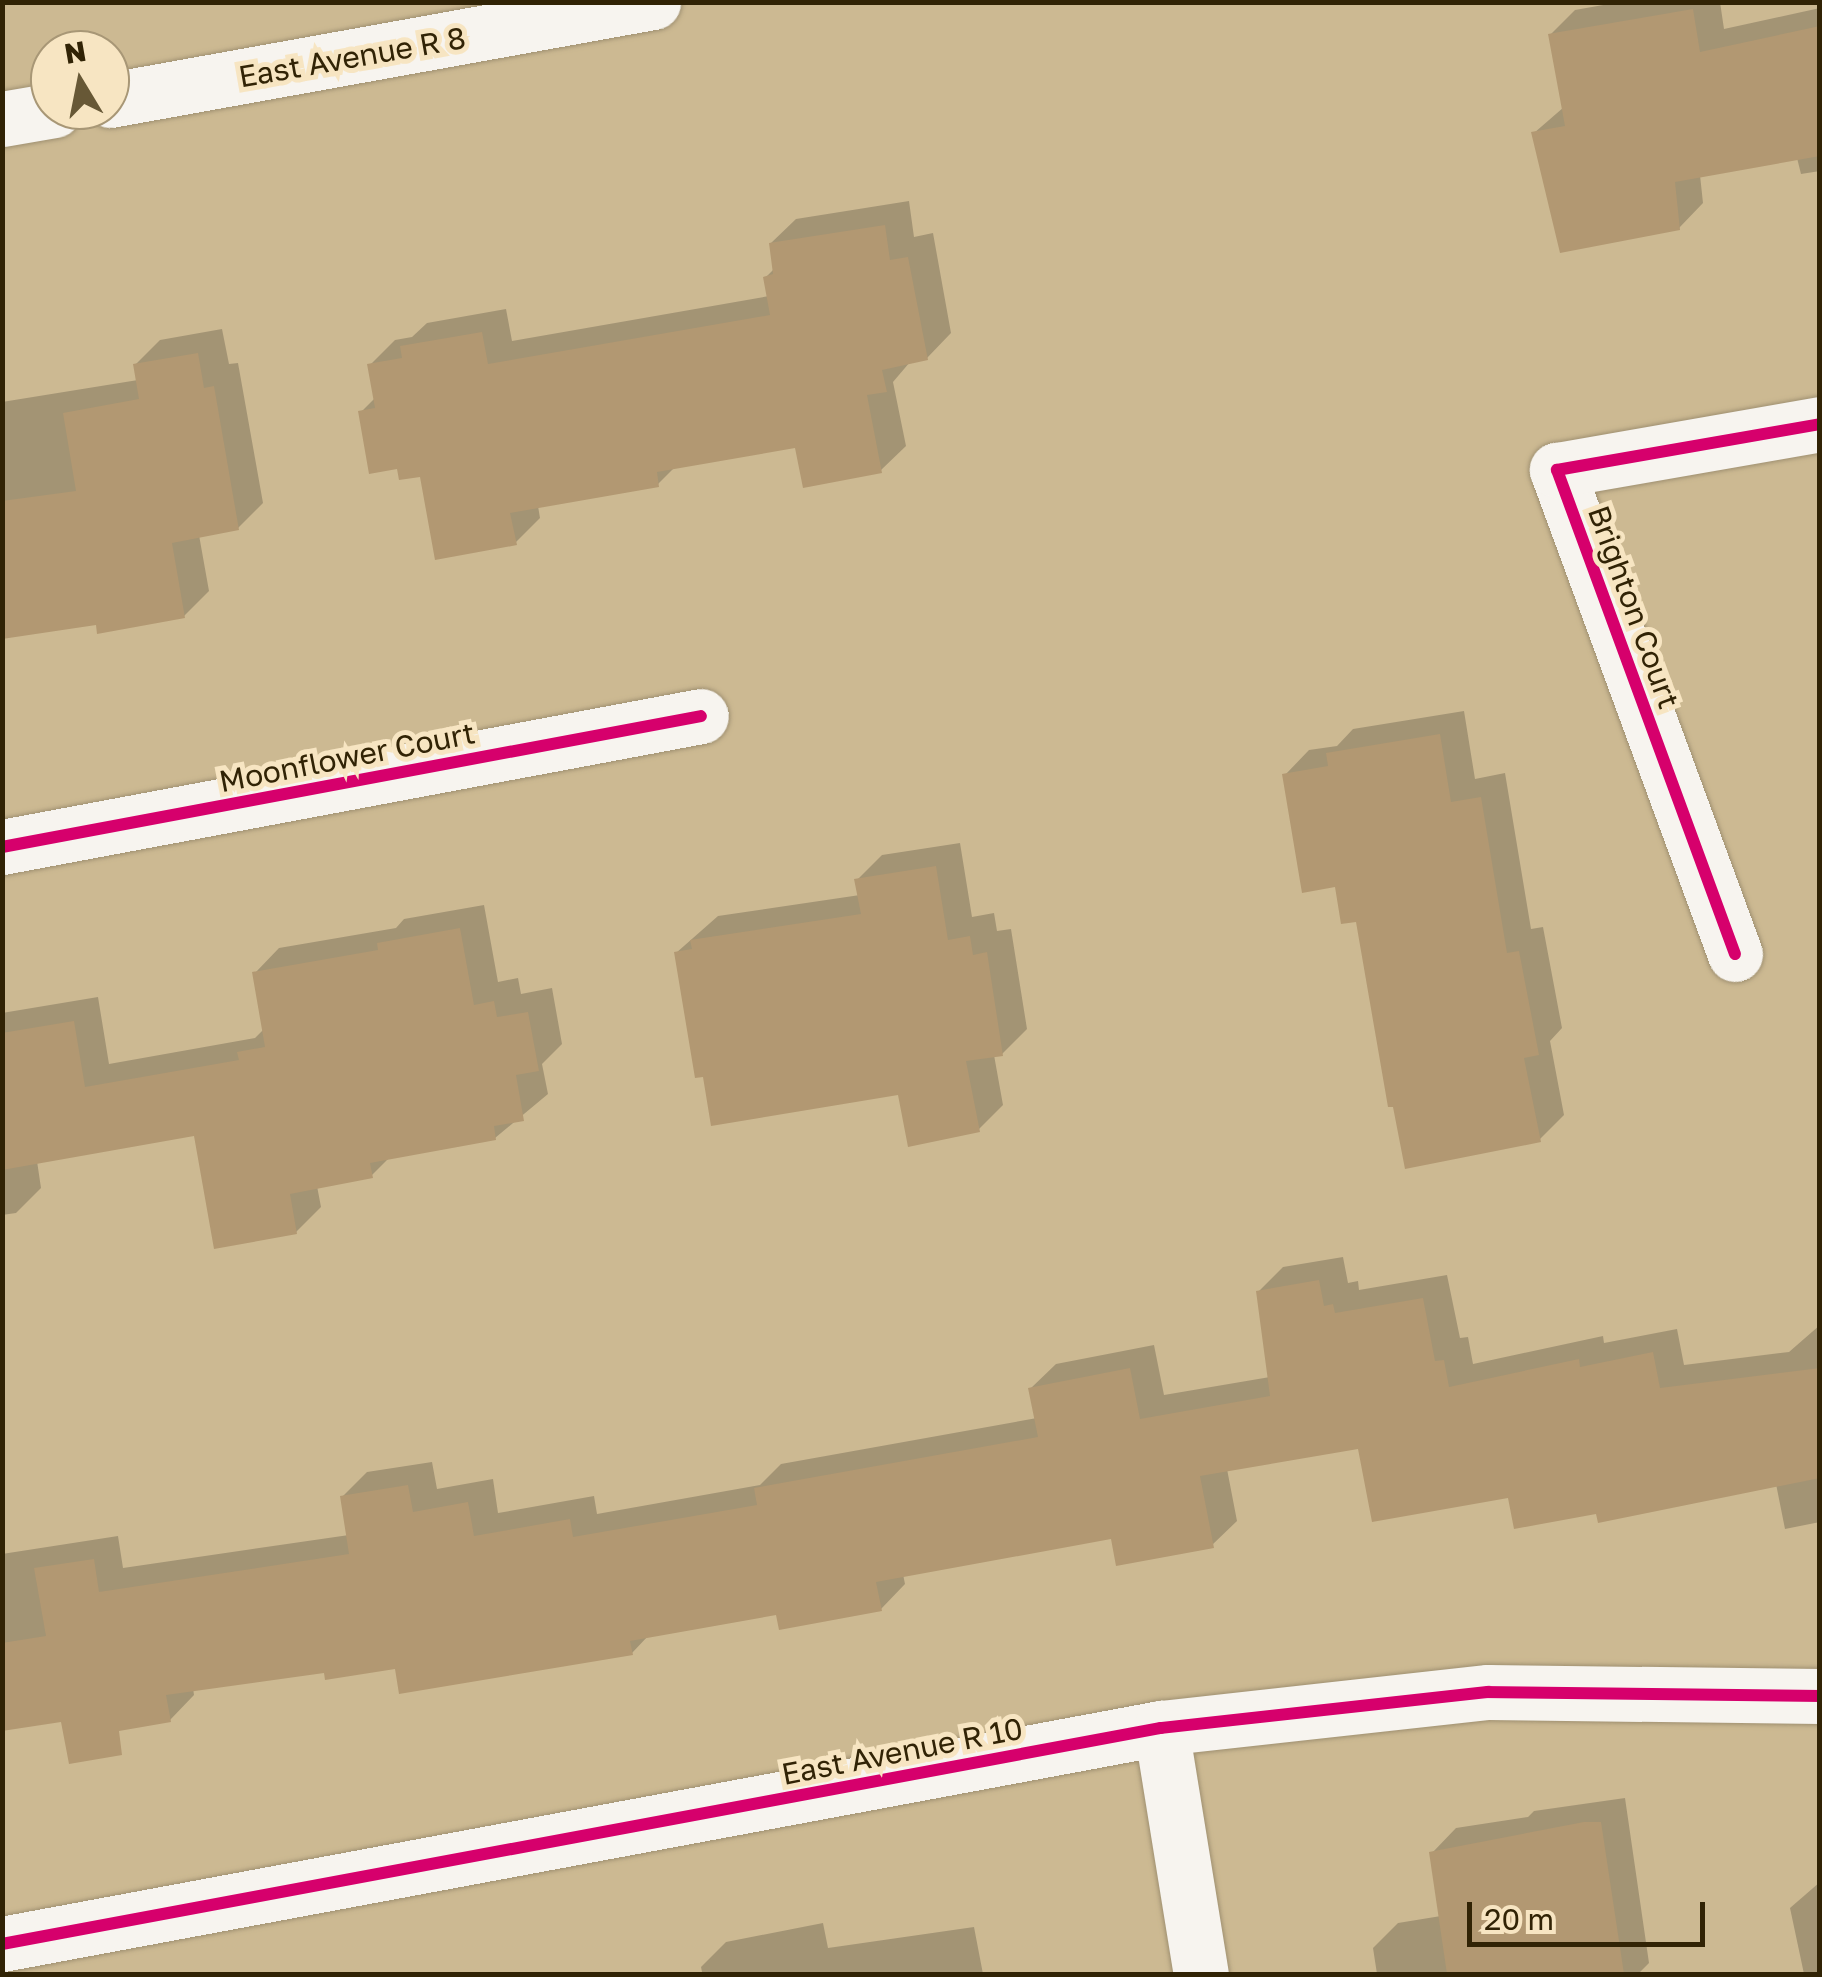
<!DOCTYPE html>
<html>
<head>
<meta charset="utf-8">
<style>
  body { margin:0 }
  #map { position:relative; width:1822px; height:1977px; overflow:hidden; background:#ccb992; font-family:"Golos Text",sans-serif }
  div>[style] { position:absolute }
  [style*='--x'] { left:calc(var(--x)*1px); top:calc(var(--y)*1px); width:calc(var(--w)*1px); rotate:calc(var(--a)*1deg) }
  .shadow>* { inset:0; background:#0003 }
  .building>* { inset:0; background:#b29872 }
  .roads { filter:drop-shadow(0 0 2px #9f9071) drop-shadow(0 0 2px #9f9071) }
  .street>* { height:55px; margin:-27.5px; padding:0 27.5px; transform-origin:27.5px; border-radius:27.5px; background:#f7f4ef }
  .secondary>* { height:55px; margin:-27.5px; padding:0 27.5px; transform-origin:27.5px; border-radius:27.5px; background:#f7f4ef }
  .cycleway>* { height:12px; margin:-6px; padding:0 6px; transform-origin:6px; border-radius:6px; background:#d6006c }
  span { translate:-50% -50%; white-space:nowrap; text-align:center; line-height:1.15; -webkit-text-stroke:10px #f7e5c2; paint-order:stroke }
  .street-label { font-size:30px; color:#312305 }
  .frame { position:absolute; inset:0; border:5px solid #312305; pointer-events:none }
  .north { position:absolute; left:30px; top:30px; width:100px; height:100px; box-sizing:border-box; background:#f7e5c2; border:2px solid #a89776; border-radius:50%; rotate:350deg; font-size:28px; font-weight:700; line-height:40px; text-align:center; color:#312305 }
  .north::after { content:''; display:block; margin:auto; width:35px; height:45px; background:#675836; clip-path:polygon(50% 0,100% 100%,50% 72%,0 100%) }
  .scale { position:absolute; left:1467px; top:1902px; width:238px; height:45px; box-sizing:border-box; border:5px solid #312305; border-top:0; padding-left:12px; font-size:30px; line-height:35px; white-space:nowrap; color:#312305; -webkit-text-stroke:8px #f7e5c2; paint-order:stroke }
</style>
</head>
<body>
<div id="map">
  <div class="shadow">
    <div style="clip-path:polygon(1620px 2px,1720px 2px,1724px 29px,1820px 8px,1820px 171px,1801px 174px,1797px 158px,1700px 175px,1703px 203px,1679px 228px,1534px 133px,1564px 107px,1550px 35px,1575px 10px)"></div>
    <div style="clip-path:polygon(909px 201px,914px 237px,933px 233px,951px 333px,927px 358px,910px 362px,893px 382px,906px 446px,881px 470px,797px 445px,676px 466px,658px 484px,538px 506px,540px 518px,515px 543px,422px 474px,399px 466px,361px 412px,376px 397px,370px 365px,395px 340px,412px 337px,427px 323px,506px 309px,512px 341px,769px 296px,765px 278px,775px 268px,771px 243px,796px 219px)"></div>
    <div style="clip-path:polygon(222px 329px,229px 364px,238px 363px,263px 503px,238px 528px,199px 535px,209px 591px,184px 616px,98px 622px,2px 636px,2px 402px,138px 380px,135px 365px,160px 340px)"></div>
    <div style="clip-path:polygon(1464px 711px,1475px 779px,1505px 773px,1531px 929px,1543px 927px,1562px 1028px,1550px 1041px,1564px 1115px,1539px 1140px,1358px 919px,1285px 775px,1309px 750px,1337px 746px,1353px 729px)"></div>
    <div style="clip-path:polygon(960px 843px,972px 917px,994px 913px,997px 931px,1011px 929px,1027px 1029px,1002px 1054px,994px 1055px,1003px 1105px,978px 1130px,900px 1092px,676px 953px,718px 916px,860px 895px,857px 880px,882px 855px)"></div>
    <div style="clip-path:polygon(484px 905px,498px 982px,518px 978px,521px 994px,552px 988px,562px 1044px,542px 1064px,548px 1094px,495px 1138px,391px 1156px,371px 1176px,317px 1186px,321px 1207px,296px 1232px,196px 1133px,37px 1161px,41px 1188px,16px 1213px,2px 1215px,2px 1013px,98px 997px,109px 1064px,255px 1038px,265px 1028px,255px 973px,279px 948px,396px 928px,404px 919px)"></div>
    <div style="clip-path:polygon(1343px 1257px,1348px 1283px,1358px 1281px,1359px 1290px,1447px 1275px,1460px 1338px,1468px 1337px,1473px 1364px,1603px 1336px,1604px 1343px,1677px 1329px,1684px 1365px,1789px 1352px,1820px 1325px,1820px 1522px,1785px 1529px,1776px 1484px,1598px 1511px,1510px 1496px,1360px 1446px,1227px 1469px,1237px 1521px,1212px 1545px,1113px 1536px,903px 1574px,905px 1584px,881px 1609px,778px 1612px,649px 1635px,632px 1653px,326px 1670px,193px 1688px,194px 1695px,170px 1720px,69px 1718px,2px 1729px,2px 1554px,118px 1536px,123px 1568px,349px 1535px,343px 1496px,367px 1472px,432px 1462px,437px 1489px,493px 1479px,498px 1513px,594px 1496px,597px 1514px,760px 1485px,781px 1464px,1037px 1418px,1031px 1388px,1056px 1364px,1154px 1345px,1164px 1395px,1270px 1377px,1258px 1292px,1283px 1267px)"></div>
    <div style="clip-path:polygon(1625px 1798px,1649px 1963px,1638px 1974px,1377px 1974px,1373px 1948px,1398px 1923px,1441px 1916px,1432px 1853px,1456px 1828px,1528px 1817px,1534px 1811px)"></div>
    <div style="clip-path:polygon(1820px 1882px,1820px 1974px,1804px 1974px,1790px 1908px)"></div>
    <div style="clip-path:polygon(823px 1923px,828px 1948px,974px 1927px,983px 1974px,688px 1974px,702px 1972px,701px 1967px,726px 1942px)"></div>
  </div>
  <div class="building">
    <div style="clip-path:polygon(1693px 9px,1700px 52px,1820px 26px,1820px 156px,1675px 182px,1680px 230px,1560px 253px,1531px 132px,1565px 126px,1548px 34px)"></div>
    <div style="clip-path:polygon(885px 225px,890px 260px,908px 257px,928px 360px,882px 370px,887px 392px,867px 395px,882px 473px,803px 488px,795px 448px,657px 472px,659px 487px,510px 513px,517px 545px,435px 560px,420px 477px,399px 480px,397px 469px,369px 474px,358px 411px,375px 408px,367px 364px,402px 358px,400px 346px,482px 332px,488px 364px,770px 315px,763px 277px,773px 274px,769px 243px)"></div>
    <div style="clip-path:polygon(198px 353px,204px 388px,214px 386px,239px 530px,172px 543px,185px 618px,97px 634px,96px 625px,2px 639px,2px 501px,76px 491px,63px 413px,139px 399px,133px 364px)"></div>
    <div style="clip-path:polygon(1440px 734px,1451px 802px,1481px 797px,1507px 953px,1519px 951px,1539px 1055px,1524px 1058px,1541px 1142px,1405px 1169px,1393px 1107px,1388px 1107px,1356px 922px,1341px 924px,1335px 887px,1302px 893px,1282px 774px,1328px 766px,1326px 753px)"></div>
    <div style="clip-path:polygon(936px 866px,948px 940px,970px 936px,973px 955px,987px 952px,1003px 1056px,966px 1061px,980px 1132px,908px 1147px,898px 1095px,711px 1126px,703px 1077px,695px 1078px,674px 952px,692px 949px,690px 940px,861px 914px,854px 879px)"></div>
    <div style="clip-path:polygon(460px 928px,474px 1005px,494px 1001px,497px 1017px,528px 1012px,539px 1071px,516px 1075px,524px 1121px,494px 1126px,496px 1140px,370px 1163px,373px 1178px,290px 1194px,297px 1234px,214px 1249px,194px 1136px,2px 1170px,2px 1033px,74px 1021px,85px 1087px,239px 1060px,237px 1052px,265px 1047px,252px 972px,378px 950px,377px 943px)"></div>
    <div style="clip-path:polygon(1319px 1280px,1324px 1306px,1333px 1304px,1335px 1313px,1423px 1298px,1435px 1361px,1444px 1360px,1449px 1387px,1579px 1359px,1580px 1367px,1653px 1352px,1660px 1388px,1820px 1368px,1820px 1478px,1598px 1523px,1596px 1514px,1514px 1529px,1508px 1498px,1372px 1522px,1358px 1449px,1200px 1476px,1214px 1548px,1116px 1566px,1111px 1539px,876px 1582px,882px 1611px,779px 1630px,776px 1615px,630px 1641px,633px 1655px,399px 1694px,395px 1669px,325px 1680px,324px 1673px,166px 1695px,171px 1722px,119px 1731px,122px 1755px,69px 1764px,61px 1722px,2px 1731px,2px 1643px,46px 1636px,34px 1568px,94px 1559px,99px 1592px,349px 1554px,340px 1496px,408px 1485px,413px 1512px,468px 1502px,474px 1536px,570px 1519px,573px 1537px,757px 1505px,754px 1488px,1038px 1437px,1028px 1388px,1130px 1368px,1140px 1419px,1270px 1396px,1256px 1291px)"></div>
    <div style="clip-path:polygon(1584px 1822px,1601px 1822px,1624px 1974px,1447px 1974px,1429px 1852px)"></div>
  </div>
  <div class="roads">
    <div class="street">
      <div style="--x:2;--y:847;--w:711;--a:-10.61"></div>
      <div style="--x:1735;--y:954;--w:516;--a:-110.19"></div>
      <div style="--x:1557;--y:470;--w:267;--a:-9.9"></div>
      <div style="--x:1161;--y:1728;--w:249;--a:80.8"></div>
      <div style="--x:2;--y:1944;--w:1179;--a:-10.56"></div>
      <div style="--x:1161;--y:1728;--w:329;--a:-6.3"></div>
      <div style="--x:1488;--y:1692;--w:332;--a:0.7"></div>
    </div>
    <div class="secondary">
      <div style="--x:110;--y:100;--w:552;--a:-10.23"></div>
      <div style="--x:2;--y:119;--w:53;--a:-9.8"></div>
    </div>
  </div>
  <div class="cycleway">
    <div style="--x:2;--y:847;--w:711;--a:-10.61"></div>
    <div style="--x:1735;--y:954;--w:516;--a:-110.19"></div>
    <div style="--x:1557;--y:470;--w:267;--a:-9.9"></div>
    <div style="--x:2;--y:1944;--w:1179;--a:-10.56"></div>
    <div style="--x:1161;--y:1728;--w:329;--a:-6.3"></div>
    <div style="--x:1488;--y:1692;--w:332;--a:0.7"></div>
  </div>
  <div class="street-label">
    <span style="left:352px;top:57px;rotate:-10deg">East Avenue R 8</span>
    <span style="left:1634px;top:607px;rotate:70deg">Brighton Court</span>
    <span style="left:347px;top:757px;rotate:-11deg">Moonflower Court</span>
    <span style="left:902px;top:1751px;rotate:-11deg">East Avenue R 10</span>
  </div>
  <div class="frame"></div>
  <div class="north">N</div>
  <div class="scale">20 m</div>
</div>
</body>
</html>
